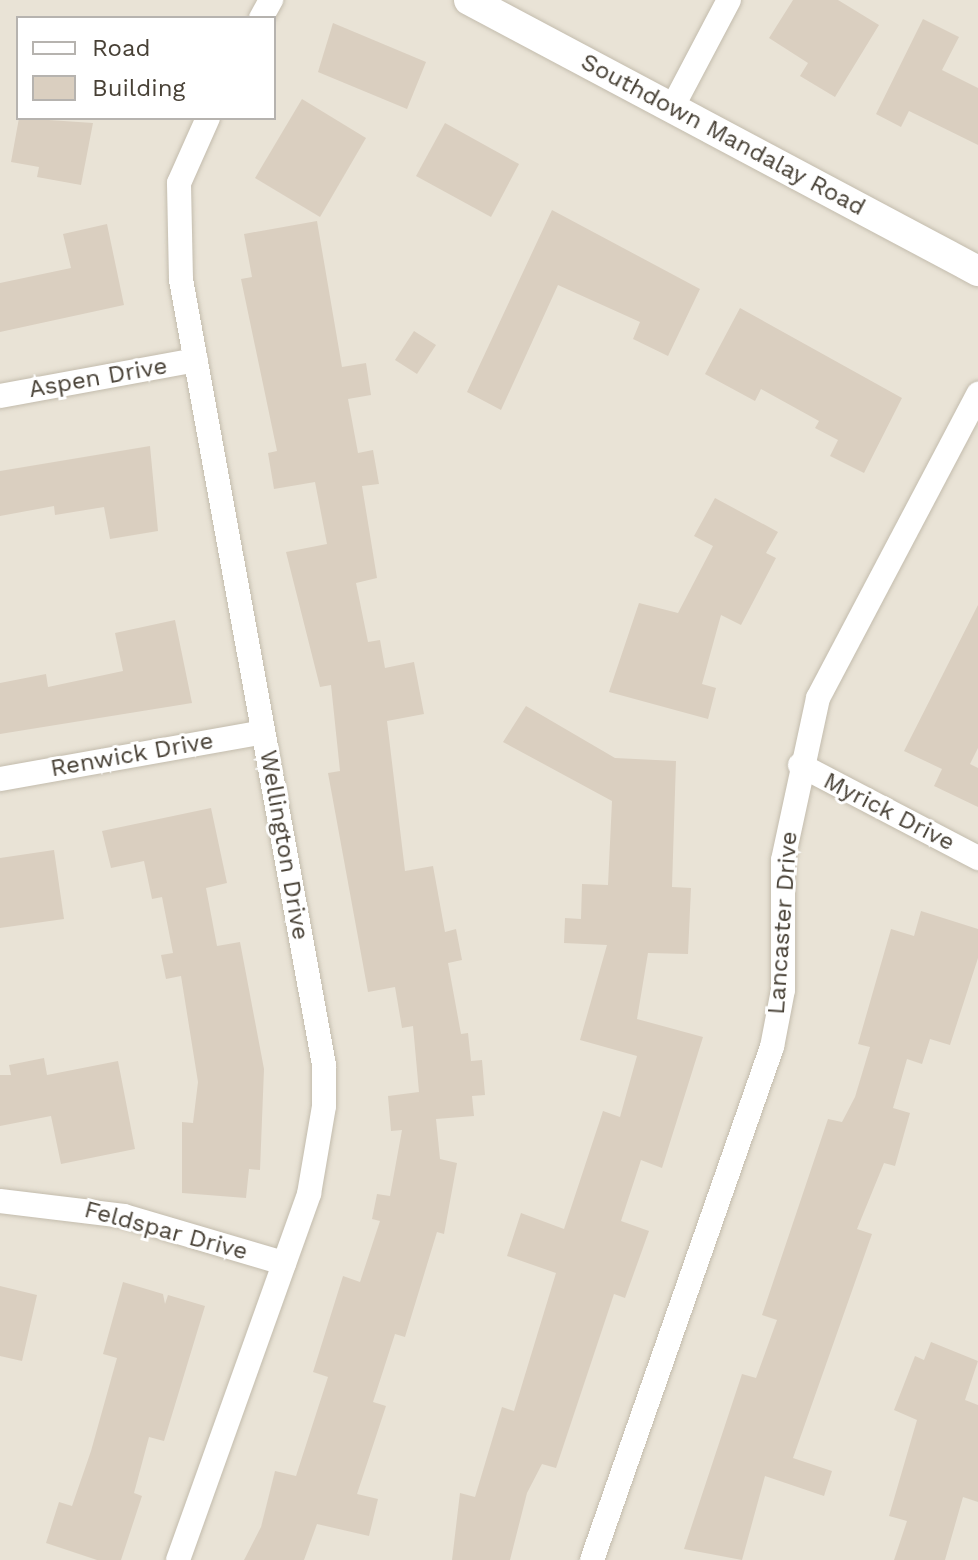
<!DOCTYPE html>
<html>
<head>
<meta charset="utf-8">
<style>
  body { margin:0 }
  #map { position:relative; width:978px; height:1560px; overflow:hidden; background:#f5f1e8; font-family:"Work Sans",sans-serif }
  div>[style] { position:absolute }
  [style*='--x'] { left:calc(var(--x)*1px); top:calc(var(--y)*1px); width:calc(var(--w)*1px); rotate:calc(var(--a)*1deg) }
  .residential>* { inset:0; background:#e9e3d6 }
  .building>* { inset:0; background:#dacfc0 }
  .roads { filter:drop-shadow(0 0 2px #c3bcad) drop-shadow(0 0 2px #c3bcad) }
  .minor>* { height:24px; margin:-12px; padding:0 12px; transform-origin:12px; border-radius:12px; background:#fff }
  .tertiary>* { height:30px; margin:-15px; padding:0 15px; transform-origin:15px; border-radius:15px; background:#fff }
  span { translate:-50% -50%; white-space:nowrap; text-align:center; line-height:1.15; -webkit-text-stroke:6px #fff; paint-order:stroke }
  .street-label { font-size:24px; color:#484136 }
  .legend { position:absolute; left:16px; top:16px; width:260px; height:104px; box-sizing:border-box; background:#fff; border:2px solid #b6b3af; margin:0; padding:10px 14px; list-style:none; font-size:24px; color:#484136 }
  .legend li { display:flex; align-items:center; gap:16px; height:40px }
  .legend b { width:40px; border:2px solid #b6b3af }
</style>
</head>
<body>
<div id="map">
  <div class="residential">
    <div style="clip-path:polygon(evenodd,0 0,978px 0,978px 1560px,0 1560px,0 0,18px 18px,274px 18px,274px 118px,18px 118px,18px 18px)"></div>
  </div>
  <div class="building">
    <div style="clip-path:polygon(793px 0,838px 0,879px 25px,835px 97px,800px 76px,808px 63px,769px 38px)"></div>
    <div style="clip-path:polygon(923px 19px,959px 37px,942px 70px,978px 88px,978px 145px,909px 111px,901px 127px,876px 114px)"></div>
    <div style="clip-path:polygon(333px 23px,426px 62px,407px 109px,318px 72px)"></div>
    <div style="clip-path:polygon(302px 99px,366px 138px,320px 217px,255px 178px)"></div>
    <div style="clip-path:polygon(19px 118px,93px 123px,81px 185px,37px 177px,39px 167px,11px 162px)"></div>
    <div style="clip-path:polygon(445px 123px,519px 164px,491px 217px,416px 176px)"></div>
    <div style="clip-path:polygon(552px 210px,700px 289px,668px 356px,633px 339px,640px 322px,558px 285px,501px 410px,467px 392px)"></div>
    <div style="clip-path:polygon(317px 221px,342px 367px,366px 363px,371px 395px,348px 399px,358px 453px,373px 450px,379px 484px,362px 486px,377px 578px,356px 583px,368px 642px,380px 640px,385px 668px,414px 662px,424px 714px,387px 721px,405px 871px,433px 866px,445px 932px,456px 929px,462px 960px,448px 963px,461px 1034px,468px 1033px,471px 1061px,482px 1060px,485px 1095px,472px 1096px,474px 1116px,436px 1119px,440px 1159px,457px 1163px,444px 1234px,437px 1232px,405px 1337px,395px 1334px,373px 1402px,386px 1406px,357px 1494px,378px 1499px,369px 1536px,317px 1524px,304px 1560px,244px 1560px,261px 1527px,275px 1471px,296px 1476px,328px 1377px,313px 1372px,343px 1276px,360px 1282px,380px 1221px,372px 1219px,377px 1194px,390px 1196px,402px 1130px,391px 1131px,388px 1096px,419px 1092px,413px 1026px,402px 1028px,395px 987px,368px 992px,328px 773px,340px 771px,331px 685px,320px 687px,286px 552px,327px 544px,315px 482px,274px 489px,268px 453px,277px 451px,241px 279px,252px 277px,244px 234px)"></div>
    <div style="clip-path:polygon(107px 224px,124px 305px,0 332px,0 283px,71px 268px,63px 234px)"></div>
    <div style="clip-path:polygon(740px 308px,902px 398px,864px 473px,830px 456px,838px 440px,815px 428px,819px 421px,761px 389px,755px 401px,705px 374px)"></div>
    <div style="clip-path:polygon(414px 331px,436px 345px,417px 374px,395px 360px)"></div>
    <div style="clip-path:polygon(150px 446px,158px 531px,110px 539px,104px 507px,55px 515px,54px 506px,0 516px,0 471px)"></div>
    <div style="clip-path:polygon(715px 498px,778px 532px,766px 553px,776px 558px,741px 625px,721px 615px,702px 684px,716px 688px,708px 719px,609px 692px,639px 603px,678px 613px,713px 546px,694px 536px)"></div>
    <div style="clip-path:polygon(978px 605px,978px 748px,970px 764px,978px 768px,978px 807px,934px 786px,942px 769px,904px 751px)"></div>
    <div style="clip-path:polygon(175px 620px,192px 703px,0 734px,0 683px,46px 674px,48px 687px,123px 671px,115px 633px)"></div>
    <div style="clip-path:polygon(526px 706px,615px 758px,676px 761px,672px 887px,691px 888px,688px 954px,648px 953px,637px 1019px,703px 1037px,662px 1168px,641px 1160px,621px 1221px,649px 1231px,625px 1298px,614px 1294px,556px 1468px,542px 1464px,527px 1493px,510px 1560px,452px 1560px,460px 1493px,475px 1497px,502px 1407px,514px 1411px,556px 1273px,507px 1256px,521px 1213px,564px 1229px,603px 1111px,620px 1117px,637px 1056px,580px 1040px,607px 945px,564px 943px,565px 918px,581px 919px,582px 884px,608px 885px,612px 801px,503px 742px)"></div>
    <div style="clip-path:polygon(211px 808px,227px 883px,206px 888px,217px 946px,240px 942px,264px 1069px,260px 1170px,249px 1169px,246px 1198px,182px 1193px,182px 1122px,193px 1123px,198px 1082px,181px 976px,166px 979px,161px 955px,173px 953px,162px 897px,152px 899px,144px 861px,111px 868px,102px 831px)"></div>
    <div style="clip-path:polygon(54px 850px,64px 919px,0 928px,0 858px)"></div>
    <div style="clip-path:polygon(921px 911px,978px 929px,978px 958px,950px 1045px,930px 1039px,922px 1064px,907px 1059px,893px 1108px,910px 1113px,895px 1166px,884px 1163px,857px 1229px,872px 1234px,793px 1458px,832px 1471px,824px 1496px,765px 1476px,742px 1560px,684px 1549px,742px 1374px,756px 1378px,777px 1320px,762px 1315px,828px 1119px,842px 1122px,855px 1097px,870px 1047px,858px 1044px,891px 929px,914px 936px)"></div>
    <div style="clip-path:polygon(44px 1058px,47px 1075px,118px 1061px,135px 1149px,61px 1164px,51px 1116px,0 1126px,0 1075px,11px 1075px,9px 1065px)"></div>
    <div style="clip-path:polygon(123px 1282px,163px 1294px,165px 1304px,168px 1295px,205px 1306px,164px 1441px,149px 1437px,134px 1493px,142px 1496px,121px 1560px,97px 1560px,46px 1543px,59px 1502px,72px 1506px,91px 1451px,117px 1358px,103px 1354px)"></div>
    <div style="clip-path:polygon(0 1286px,37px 1295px,22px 1361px,0 1356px)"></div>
    <div style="clip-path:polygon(931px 1342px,978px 1361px,965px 1400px,978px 1405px,978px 1502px,963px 1497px,945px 1560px,894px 1560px,907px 1521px,889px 1516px,917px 1420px,894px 1410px,915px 1356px,924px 1360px)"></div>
  </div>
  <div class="roads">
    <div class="minor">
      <div style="--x:261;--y:18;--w:21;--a:-61"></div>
      <div style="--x:672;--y:108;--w:122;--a:-62.2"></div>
      <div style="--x:0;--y:396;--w:199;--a:-10.4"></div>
      <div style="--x:800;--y:765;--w:201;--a:27.6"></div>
      <div style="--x:0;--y:779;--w:267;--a:-10.1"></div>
      <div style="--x:0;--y:1201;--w:125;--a:6.9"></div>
      <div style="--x:124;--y:1216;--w:167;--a:16.4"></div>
      <div style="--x:178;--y:1560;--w:389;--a:-70.3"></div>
      <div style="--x:309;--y:1194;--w:89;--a:-80.3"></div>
      <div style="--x:324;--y:1106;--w:41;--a:-90"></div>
      <div style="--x:324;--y:1065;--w:798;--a:-100.32"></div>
      <div style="--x:181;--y:280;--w:97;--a:-91.2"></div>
      <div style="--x:179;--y:183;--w:71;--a:-66"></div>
      <div style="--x:592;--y:1560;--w:544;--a:-70.67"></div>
      <div style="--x:772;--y:1047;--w:58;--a:-79.1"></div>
      <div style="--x:783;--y:990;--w:130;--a:-90"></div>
      <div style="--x:783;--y:860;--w:166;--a:-77.8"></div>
      <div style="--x:818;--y:698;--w:344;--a:-62.2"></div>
    </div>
    <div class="tertiary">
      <div style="--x:469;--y:0;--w:577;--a:28.03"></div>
    </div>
  </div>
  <div class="street-label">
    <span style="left:723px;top:135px;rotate:28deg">Southdown Mandalay Road</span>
    <span style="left:98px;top:378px;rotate:-10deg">Aspen Drive</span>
    <span style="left:132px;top:755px;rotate:-10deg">Renwick Drive</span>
    <span style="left:889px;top:812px;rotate:27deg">Myrick Drive</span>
    <span style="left:284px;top:845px;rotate:80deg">Wellington Drive</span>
    <span style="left:783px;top:923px;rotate:-86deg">Lancaster Drive</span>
    <span style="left:166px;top:1231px;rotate:15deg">Feldspar Drive</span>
  </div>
  <ul class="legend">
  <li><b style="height:10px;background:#fff"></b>Road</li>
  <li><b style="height:22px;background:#dacfc0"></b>Building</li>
  </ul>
</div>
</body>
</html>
